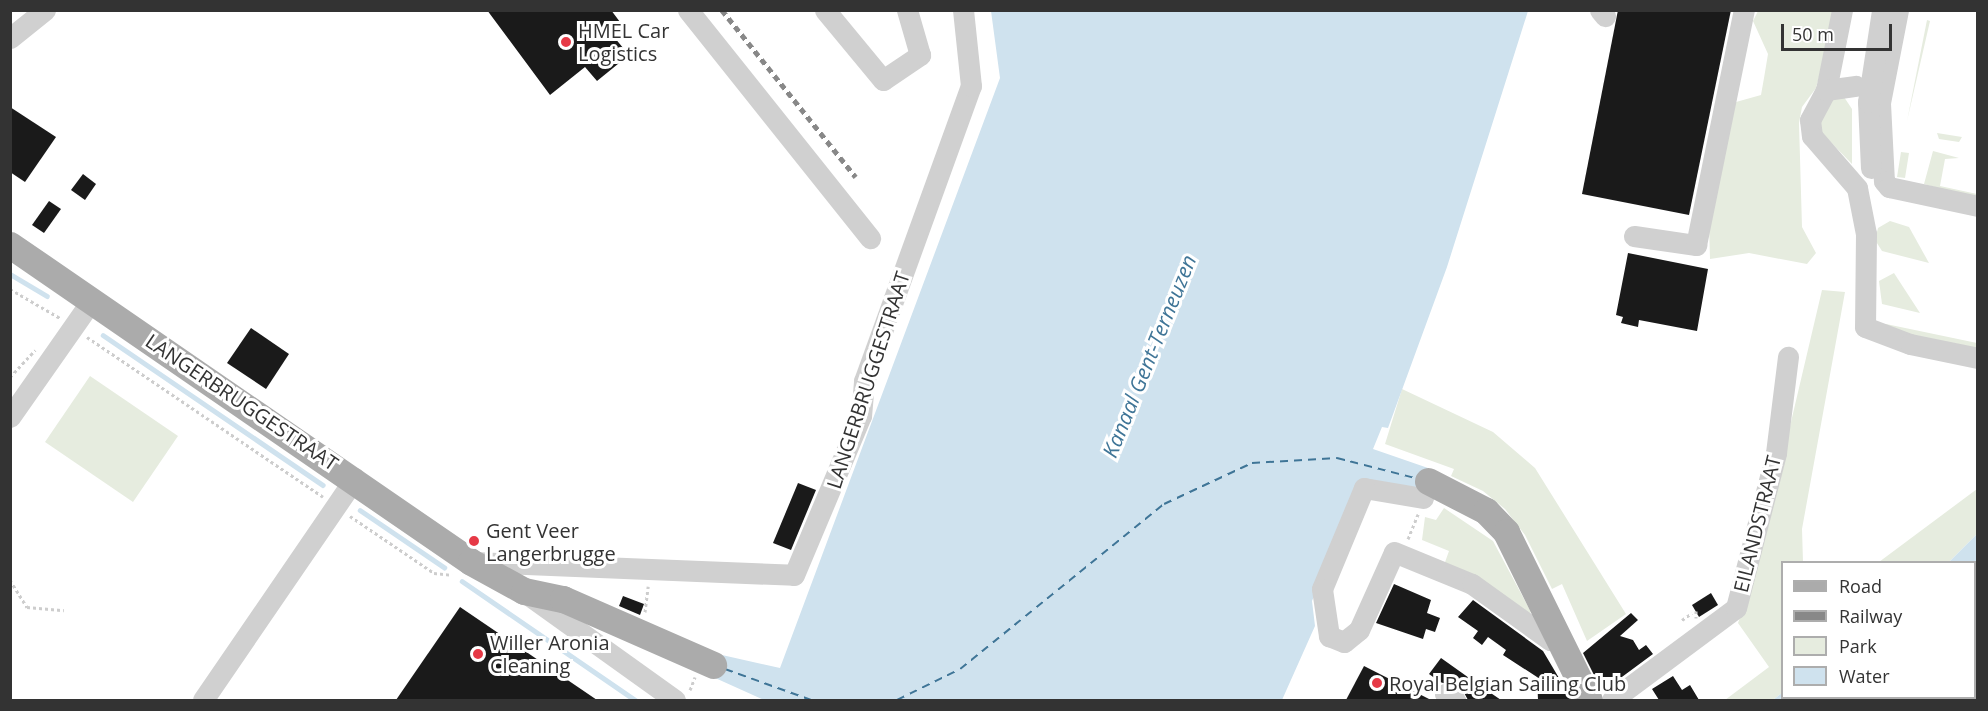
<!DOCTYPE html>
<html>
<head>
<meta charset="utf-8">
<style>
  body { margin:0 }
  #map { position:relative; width:1988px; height:711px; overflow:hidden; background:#fff; font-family:"Open Sans",sans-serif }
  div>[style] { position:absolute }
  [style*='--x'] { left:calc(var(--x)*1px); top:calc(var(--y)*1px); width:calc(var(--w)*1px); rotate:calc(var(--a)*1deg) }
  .green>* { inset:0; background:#e6ecdf }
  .water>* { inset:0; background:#cfe2ee }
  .stream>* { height:4.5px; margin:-2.25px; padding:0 2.25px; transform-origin:2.25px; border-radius:2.25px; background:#cfe2ee }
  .ferry>* { height:1.5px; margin-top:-0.75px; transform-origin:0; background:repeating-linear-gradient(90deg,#3f7597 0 8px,transparent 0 14px) }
  .building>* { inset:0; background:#1a1a1a }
  .path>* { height:3px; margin-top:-1.5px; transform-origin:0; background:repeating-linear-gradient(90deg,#cdcdcd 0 3px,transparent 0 6px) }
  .minor>* { height:21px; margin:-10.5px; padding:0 10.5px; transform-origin:10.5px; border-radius:10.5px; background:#d0d0d0 }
  .major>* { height:27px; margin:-13.5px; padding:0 13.5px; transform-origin:13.5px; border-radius:13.5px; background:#ababab }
  .rail>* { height:4.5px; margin-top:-2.25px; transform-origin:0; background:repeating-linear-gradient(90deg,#888 0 6px,transparent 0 10.5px) }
  .dots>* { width:16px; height:16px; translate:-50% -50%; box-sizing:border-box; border:3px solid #fff; border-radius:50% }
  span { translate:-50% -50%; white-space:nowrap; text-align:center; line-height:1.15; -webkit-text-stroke:6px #fff; paint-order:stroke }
  .poi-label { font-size:20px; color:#333 }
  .left { translate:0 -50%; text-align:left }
  .street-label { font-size:20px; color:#333 }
  .water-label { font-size:21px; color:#3f7597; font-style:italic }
  .frame { position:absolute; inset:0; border:12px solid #333; pointer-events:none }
  .legend { position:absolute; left:1781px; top:561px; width:195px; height:138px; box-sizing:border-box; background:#fff; border:2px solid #adadad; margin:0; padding:8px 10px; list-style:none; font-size:18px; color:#333 }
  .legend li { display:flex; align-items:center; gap:12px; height:30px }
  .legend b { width:30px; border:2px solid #adadad }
  .scale { position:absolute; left:1781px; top:24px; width:111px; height:27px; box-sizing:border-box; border:3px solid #333; border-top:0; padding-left:8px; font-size:18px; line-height:21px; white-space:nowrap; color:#333; -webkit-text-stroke:4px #fff; paint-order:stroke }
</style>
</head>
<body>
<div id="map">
  <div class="green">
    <div style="clip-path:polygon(1758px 11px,1837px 11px,1816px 88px,1802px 107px,1799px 123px,1802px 227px,1816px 253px,1807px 264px,1749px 253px,1710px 259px,1709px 224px,1729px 113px,1736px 102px,1761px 95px,1764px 78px,1768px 54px,1753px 21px)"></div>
    <div style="clip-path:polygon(1927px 20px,1930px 21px,1907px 121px)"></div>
    <div style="clip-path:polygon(1842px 94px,1852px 109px,1852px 164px,1818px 129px,1832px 96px)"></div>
    <div style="clip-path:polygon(1937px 133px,1962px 137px,1959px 142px,1939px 139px)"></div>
    <div style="clip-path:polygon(1933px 151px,1959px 158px,1945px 159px,1940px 186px,1977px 194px,1977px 199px,1924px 184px)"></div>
    <div style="clip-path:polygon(1901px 152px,1909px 153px,1905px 178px,1897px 177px)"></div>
    <div style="clip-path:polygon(1890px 221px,1909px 227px,1929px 263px,1882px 251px,1875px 240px,1878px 228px)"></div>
    <div style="clip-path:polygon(1894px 273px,1920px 313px,1882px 304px,1879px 281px)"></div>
    <div style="clip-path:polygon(1822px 290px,1845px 292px,1802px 529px,1803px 562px,1782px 562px,1782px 693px,1773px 700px,1725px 700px,1769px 667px,1738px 623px,1755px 575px)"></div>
    <div style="clip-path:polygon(1886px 324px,1977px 343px,1977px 351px,1887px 333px)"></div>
    <div style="clip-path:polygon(90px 376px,178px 436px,133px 502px,45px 442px)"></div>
    <div style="clip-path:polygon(1402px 389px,1493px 432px,1535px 468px,1626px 614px,1587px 641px,1562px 584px,1552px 589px,1525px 535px,1505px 509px,1483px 491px,1451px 476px,1454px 469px,1385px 444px)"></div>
    <div style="clip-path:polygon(1977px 489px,1977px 534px,1949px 562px,1879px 562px)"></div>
    <div style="clip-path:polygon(1444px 508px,1493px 541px,1531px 612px,1526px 616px,1444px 565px,1449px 551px,1422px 540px,1425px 517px,1436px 520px)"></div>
  </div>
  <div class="water">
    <div style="clip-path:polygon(991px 11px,1528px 11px,1447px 267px,1388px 428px,1382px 427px,1373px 449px,1428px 468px,1419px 490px,1360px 484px,1312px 601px,1315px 626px,1282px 700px,764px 700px,713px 677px,722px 655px,780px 668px,1000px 78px)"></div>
    <div style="clip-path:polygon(1977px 534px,1977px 700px,1773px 700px,1782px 693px,1782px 698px,1974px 698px,1974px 562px,1949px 562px)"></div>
  </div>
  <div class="stream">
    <div style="--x:10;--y:274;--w:43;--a:30.7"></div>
    <div style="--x:103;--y:335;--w:266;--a:34.3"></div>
    <div style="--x:360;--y:510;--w:102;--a:34.2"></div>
    <div style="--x:462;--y:581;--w:210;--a:34.5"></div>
  </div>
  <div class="ferry">
    <div style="--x:725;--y:669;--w:91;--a:19.8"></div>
    <div style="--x:897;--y:700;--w:70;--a:-26.2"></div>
    <div style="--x:960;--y:669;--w:262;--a:-39"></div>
    <div style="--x:1164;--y:504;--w:97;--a:-25"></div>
    <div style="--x:1252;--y:463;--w:85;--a:-3.4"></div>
    <div style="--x:1337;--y:458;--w:81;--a:14.4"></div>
  </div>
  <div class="building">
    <div style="clip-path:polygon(487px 10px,611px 10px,620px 22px,609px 31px,629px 55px,597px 81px,585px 67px,550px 95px)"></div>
    <div style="clip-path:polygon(1618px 10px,1731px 10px,1689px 215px,1582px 194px)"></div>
    <div style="clip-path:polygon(10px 107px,56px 137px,25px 182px,10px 172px)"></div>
    <div style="clip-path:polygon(83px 174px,96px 184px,85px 200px,71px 190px)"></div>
    <div style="clip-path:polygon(49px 201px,61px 209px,44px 233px,32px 225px)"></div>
    <div style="clip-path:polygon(1628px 253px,1708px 269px,1697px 331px,1639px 320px,1638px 327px,1621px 323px,1623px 317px,1616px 315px)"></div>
    <div style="clip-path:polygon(251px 328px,289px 354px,266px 389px,227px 363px)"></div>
    <div style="clip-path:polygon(798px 483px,816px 490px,791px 550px,773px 543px)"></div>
    <div style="clip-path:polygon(1394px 584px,1431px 600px,1427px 613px,1440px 618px,1435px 632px,1426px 629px,1423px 639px,1376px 623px)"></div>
    <div style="clip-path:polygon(1711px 593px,1718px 605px,1699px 617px,1692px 605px)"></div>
    <div style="clip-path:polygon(623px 596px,644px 604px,640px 615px,619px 606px)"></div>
    <div style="clip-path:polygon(1473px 600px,1543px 651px,1572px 700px,1538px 700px,1537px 677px,1503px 655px,1506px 650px,1488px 637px,1482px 645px,1473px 638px,1478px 631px,1458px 617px)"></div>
    <div style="clip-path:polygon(460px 607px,597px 700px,396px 700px)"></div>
    <div style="clip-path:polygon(1631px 613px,1638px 620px,1620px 636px,1633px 640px,1639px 650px,1646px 645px,1653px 654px,1607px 688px,1599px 685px,1583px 653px)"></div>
    <div style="clip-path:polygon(1441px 658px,1479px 685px,1501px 700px,1468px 700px,1462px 689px,1440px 682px,1429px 674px)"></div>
    <div style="clip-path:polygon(1364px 666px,1431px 700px,1346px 700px)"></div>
    <div style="clip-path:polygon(1673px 676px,1682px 690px,1690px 685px,1699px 700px,1659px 700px,1652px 689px)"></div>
  </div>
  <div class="path">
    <div style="--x:10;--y:289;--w:58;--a:30.1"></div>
    <div style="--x:87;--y:337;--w:285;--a:34.1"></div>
    <div style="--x:10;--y:377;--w:37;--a:-47"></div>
    <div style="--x:350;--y:516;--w:102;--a:34.2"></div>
    <div style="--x:434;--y:573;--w:18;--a:6"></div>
    <div style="--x:1408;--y:539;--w:27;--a:-68"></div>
    <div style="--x:10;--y:580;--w:32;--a:58"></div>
    <div style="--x:27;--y:607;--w:37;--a:5"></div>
    <div style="--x:1696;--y:611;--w:7;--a:90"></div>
    <div style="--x:645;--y:612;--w:26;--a:-83"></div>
    <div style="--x:1682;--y:620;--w:12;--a:-35"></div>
    <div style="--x:690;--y:690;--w:14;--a:-69"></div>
  </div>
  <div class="minor">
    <div style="--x:688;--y:10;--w:292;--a:51.4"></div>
    <div style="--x:825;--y:10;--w:91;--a:50.4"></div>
    <div style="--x:883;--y:80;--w:45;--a:-34"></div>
    <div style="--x:920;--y:55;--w:47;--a:-106.1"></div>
    <div style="--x:1600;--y:10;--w:8;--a:50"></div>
    <div style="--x:1842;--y:10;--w:82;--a:101.3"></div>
    <div style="--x:1826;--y:90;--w:34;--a:118"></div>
    <div style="--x:1810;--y:120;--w:16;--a:83"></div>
    <div style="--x:1812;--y:136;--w:69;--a:49.1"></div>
    <div style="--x:1857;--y:188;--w:47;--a:78.9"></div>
    <div style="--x:1866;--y:234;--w:93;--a:90.6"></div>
    <div style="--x:1865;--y:327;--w:48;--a:20.7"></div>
    <div style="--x:1910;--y:344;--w:69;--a:11.6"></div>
    <div style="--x:1898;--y:10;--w:95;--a:101"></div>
    <div style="--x:1880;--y:103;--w:78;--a:87.1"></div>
    <div style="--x:1884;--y:181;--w:8;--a:50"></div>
    <div style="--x:1889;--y:187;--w:91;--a:12.1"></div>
    <div style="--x:10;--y:38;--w:45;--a:-38.7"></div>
    <div style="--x:1826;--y:90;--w:30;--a:-8"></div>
    <div style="--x:1871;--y:168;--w:66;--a:-92.6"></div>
    <div style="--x:1868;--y:102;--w:93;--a:-81.3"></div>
    <div style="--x:1634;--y:236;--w:63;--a:8.3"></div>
    <div style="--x:1696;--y:245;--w:240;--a:-78.5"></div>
    <div style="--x:10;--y:417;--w:143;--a:-55"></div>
    <div style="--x:1423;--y:498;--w:60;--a:-170.4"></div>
    <div style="--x:1364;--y:488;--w:109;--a:112.6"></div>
    <div style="--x:1322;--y:589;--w:48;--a:81.5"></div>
    <div style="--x:1329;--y:636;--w:16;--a:22"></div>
    <div style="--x:1344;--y:642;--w:19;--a:-39"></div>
    <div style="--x:1359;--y:630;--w:85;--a:-65.8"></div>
    <div style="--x:1394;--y:552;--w:84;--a:22.3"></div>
    <div style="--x:1472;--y:584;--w:96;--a:35.7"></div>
    <div style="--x:1550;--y:640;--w:9;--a:-27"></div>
    <div style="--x:474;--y:562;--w:320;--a:2.3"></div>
    <div style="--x:794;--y:575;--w:173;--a:-67.2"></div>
    <div style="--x:861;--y:416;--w:35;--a:-85"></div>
    <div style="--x:864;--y:381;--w:314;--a:-70.1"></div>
    <div style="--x:971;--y:86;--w:76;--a:-96"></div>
    <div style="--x:527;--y:594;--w:182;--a:35.6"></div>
    <div style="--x:1445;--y:694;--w:12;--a:31"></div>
    <div style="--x:203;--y:700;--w:269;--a:-55.6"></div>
    <div style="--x:1612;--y:700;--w:154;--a:-36.6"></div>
    <div style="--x:1736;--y:608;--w:160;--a:-75.5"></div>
    <div style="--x:1776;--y:453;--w:97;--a:-82.9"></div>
  </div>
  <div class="major">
    <div style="--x:10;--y:245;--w:559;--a:34.51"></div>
    <div style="--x:471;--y:562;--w:60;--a:28.7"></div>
    <div style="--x:524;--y:591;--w:40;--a:12"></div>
    <div style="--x:563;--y:599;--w:164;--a:23.7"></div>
    <div style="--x:1428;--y:481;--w:65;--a:27.3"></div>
    <div style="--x:1486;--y:511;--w:29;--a:46"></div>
    <div style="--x:1506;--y:532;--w:187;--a:63.7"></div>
  </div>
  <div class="rail">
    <div style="--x:722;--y:10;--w:214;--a:51.3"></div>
  </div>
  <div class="dots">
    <div style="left:566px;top:42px;background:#e63946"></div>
    <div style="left:474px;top:541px;background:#e63946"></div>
    <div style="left:478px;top:654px;background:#e63946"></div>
    <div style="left:1377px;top:683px;background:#e63946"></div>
  </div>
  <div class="poi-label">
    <span class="left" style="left:578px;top:42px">HMEL Car<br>Logistics</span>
    <span class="left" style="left:486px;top:542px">Gent Veer<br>Langerbrugge</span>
    <span class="left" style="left:490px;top:654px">Willer Aronia<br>Cleaning</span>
    <span class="left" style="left:1389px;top:683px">Royal Belgian Sailing Club</span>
  </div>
  <div class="street-label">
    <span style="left:868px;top:380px;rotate:-72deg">LANGERBRUGGESTRAAT</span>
    <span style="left:242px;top:402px;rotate:34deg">LANGERBRUGGESTRAAT</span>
    <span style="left:1757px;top:524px;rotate:-76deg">EILANDSTRAAT</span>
  </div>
  <div class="water-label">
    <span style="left:1149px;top:356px;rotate:-68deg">Kanaal Gent-Terneuzen</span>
  </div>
  <div class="frame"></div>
  <ul class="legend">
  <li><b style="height:8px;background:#ababab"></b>Road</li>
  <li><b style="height:8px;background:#888"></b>Railway</li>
  <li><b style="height:16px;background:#e6ecdf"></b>Park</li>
  <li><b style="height:16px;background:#cfe2ee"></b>Water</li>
  </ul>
  <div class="scale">50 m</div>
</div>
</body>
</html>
